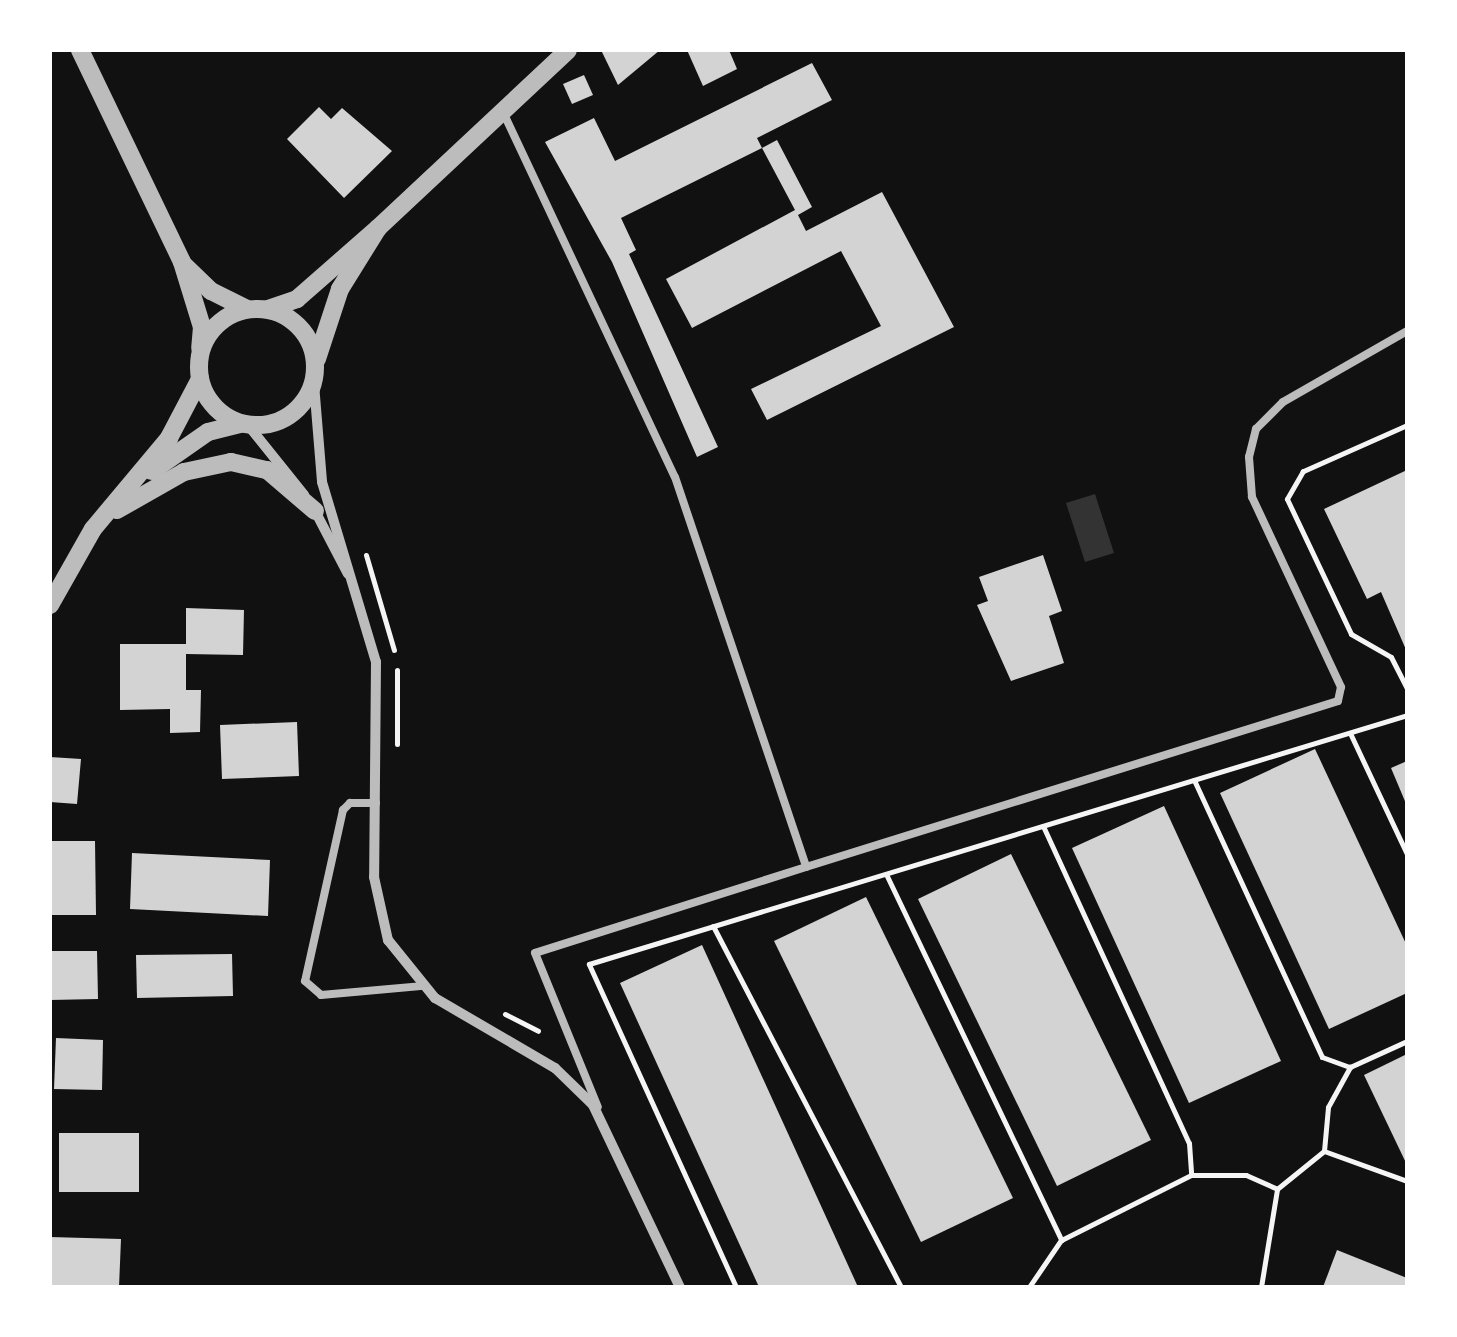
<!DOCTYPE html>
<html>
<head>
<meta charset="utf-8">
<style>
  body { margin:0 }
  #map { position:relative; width:1457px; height:1337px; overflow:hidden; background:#111; font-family:"Noto Sans",sans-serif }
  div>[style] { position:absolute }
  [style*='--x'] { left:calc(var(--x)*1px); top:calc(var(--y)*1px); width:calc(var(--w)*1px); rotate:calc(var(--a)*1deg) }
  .water>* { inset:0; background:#333 }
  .building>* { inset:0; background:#d3d3d3 }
  .path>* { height:5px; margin:-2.5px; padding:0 2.5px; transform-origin:2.5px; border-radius:2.5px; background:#f5f5f5 }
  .service>* { height:8px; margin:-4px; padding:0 4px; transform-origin:4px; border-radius:4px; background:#bcbcbc }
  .minor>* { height:10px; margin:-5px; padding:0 5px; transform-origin:5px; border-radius:5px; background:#bcbcbc }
  .tertiary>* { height:18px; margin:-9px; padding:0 9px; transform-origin:9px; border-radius:9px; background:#bcbcbc }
  .tertiary>.ring { margin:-9px; padding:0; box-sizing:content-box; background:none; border:18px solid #bcbcbc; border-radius:50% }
  span { translate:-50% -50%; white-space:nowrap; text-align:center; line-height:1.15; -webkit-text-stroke:10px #fff; paint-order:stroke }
  .frame { position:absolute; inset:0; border:52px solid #fff; pointer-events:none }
</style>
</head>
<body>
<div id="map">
  <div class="water">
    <div style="clip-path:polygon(1095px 494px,1114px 553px,1085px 562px,1066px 503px)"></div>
  </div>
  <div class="building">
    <div style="clip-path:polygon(601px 50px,660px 50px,618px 85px)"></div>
    <div style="clip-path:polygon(687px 50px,729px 50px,737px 69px,703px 86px)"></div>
    <div style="clip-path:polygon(812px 63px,832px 100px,757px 138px,762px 148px,621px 218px,636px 250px,629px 254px,718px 447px,697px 457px,612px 262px,545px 142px,594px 118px,615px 161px)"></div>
    <div style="clip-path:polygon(584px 75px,593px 95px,572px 104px,563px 84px)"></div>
    <div style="clip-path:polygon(319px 107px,331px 119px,342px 108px,392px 151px,344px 198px,287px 139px)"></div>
    <div style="clip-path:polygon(777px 140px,812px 207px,798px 215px,806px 231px,882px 192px,954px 327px,767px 420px,751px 389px,881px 326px,841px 251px,692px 328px,666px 279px,795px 210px,762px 148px)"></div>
    <div style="clip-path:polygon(1407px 470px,1407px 652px,1381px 592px,1367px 599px,1324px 509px)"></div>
    <div style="clip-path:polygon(1043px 555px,1062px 611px,1049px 616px,1064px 663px,1011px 681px,977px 605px,988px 601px,979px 577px)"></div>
    <div style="clip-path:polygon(186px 608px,244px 610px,243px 655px,186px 654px,186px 690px,201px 690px,200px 732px,170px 733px,170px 709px,120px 710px,120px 644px,186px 644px)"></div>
    <div style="clip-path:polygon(297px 722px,299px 776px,222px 779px,220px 725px)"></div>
    <div style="clip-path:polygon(1315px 749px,1407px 946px,1407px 993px,1329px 1029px,1220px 793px)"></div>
    <div style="clip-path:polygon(50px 757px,81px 759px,77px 804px,50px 802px)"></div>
    <div style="clip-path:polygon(1407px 761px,1407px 806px,1391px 768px)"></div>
    <div style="clip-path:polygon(1164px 806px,1281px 1061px,1189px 1103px,1072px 848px)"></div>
    <div style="clip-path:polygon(50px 841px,95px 841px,96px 915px,50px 915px)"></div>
    <div style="clip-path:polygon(132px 853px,270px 860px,268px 916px,130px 909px)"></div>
    <div style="clip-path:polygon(1011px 854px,1151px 1140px,1057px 1186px,918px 899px)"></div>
    <div style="clip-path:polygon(866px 897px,1013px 1198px,921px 1242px,774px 941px)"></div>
    <div style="clip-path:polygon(702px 945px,858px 1287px,759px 1287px,620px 983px)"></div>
    <div style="clip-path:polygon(50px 951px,97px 951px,98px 999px,50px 1000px)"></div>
    <div style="clip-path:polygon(232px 954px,233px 996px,137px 998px,136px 955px)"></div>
    <div style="clip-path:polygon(56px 1038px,103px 1040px,102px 1090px,54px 1089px)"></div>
    <div style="clip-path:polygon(1407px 1054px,1407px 1165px,1364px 1075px)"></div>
    <div style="clip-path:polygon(59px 1133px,139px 1133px,139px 1192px,59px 1192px)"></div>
    <div style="clip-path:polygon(50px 1237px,121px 1239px,119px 1287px,50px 1287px)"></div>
    <div style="clip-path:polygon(1337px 1250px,1407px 1278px,1407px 1287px,1323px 1287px)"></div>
  </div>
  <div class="path">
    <div style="--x:1407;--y:425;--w:114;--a:156.1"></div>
    <div style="--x:1303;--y:471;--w:32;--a:120"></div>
    <div style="--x:1287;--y:499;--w:149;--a:64.6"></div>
    <div style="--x:1351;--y:634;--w:46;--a:29.9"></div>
    <div style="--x:1391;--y:657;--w:36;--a:63"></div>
    <div style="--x:366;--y:555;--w:99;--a:73.6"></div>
    <div style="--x:397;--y:670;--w:74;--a:90"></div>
    <div style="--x:1350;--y:733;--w:134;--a:64.8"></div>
    <div style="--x:1194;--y:780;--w:305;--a:65.2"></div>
    <div style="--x:1322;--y:1057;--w:30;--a:20"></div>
    <div style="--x:1350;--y:1067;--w:63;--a:-24.5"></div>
    <div style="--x:1043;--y:826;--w:349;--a:65.3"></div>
    <div style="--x:1189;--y:1143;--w:32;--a:86"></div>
    <div style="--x:1191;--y:1175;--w:145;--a:153.4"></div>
    <div style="--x:886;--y:874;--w:406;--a:64.4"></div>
    <div style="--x:1061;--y:1240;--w:57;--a:124.2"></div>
    <div style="--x:713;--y:926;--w:407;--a:62.5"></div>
    <div style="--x:505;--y:1014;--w:37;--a:27"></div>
    <div style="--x:1324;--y:1151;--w:44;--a:-84.8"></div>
    <div style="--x:1328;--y:1107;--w:46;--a:-61.2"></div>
    <div style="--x:1191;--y:1175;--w:55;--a:0"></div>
    <div style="--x:1246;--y:1175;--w:34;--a:24"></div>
    <div style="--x:736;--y:1287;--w:355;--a:-114.5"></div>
    <div style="--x:589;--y:964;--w:855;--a:-16.93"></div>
    <div style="--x:1261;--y:1287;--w:99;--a:-80.7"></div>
    <div style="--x:1277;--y:1189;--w:60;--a:-39"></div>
    <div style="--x:1324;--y:1151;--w:88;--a:19.9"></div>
  </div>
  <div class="service">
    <div style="--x:503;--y:112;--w:403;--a:64.8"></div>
    <div style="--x:675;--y:477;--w:411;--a:71.4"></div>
    <div style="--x:806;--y:867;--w:284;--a:162.4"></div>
    <div style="--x:535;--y:953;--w:166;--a:67.8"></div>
    <div style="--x:376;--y:803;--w:26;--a:180"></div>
    <div style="--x:350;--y:803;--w:10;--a:135"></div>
    <div style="--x:343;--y:810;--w:175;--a:102.5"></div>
    <div style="--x:305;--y:981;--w:21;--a:41"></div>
    <div style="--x:321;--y:995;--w:100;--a:-5.1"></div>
    <div style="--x:806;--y:867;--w:557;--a:-17.33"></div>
    <div style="--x:1338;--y:701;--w:14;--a:-78"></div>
    <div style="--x:1341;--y:687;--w:210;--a:-115.1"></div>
    <div style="--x:1252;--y:497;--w:40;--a:-94.3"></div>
    <div style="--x:1249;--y:457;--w:29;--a:-76"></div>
    <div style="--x:1256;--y:429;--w:38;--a:-45"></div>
    <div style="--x:1283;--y:402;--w:143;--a:-29.8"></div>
  </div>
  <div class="minor">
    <div style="--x:314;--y:384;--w:98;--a:85.3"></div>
    <div style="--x:322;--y:482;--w:188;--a:73.3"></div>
    <div style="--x:376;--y:662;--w:215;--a:90.5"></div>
    <div style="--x:374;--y:877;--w:65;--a:77.5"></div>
    <div style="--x:388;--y:940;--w:75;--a:51"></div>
    <div style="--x:435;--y:998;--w:139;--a:30.3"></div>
    <div style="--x:555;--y:1068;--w:53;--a:44.2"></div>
    <div style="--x:593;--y:1105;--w:202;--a:64.5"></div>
    <div style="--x:248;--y:425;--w:90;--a:51.3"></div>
    <div style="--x:314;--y:509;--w:73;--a:62.4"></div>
  </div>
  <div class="tertiary">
    <div style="--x:80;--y:50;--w:235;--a:64.3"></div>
    <div style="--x:182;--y:262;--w:68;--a:72.9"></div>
    <div style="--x:202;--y:327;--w:21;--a:95"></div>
    <div style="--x:378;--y:228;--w:260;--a:-43.1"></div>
    <div style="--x:185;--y:266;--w:36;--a:44"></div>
    <div style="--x:211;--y:291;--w:40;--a:26.6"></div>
    <div class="ring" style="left:199px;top:309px;width:98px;height:98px"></div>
    <div style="--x:268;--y:309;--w:31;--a:-19"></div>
    <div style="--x:297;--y:299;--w:108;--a:-41.2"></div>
    <div style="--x:378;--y:228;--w:72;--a:121.9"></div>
    <div style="--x:340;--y:289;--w:74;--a:108.2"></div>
    <div style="--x:152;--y:471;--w:68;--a:-34.9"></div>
    <div style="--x:208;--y:432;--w:34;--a:-14"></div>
    <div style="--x:117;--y:510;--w:77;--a:-29.6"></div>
    <div style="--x:184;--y:472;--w:48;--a:-12"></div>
    <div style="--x:231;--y:462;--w:37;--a:13"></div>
    <div style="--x:267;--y:470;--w:63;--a:40.5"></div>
    <div style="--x:50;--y:605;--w:87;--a:-60.5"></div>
    <div style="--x:93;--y:529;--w:119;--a:-50.1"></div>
    <div style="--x:169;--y:438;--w:67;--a:-62.3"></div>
  </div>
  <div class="frame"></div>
</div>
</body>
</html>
